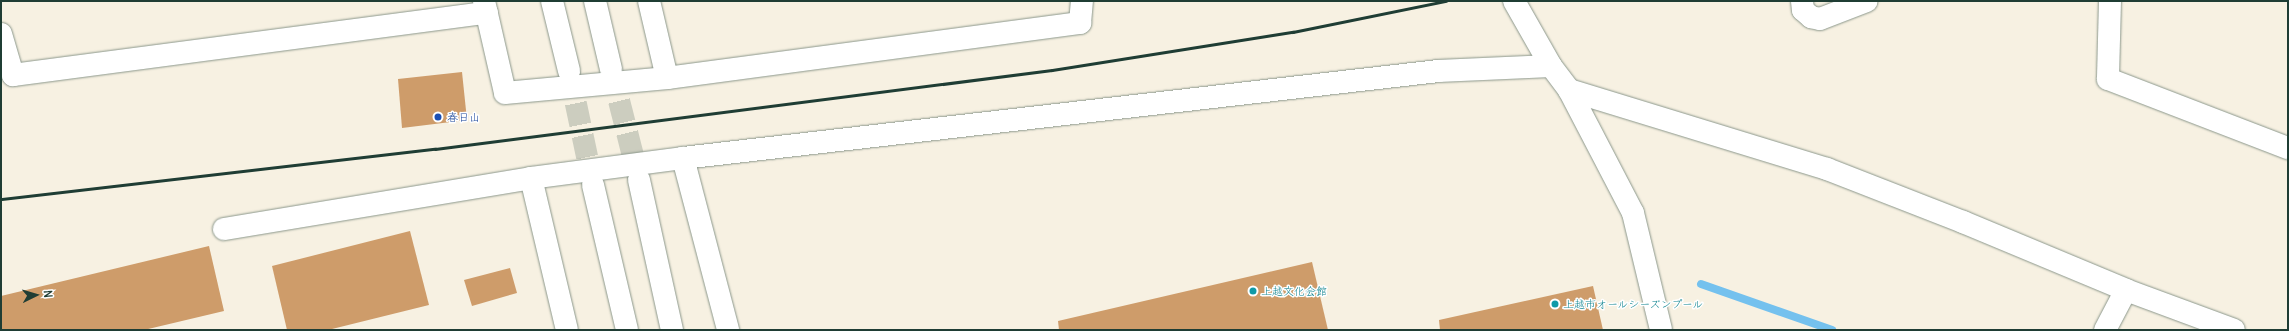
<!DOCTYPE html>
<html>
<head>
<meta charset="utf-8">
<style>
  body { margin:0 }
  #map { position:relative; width:2289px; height:331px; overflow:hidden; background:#f7f1e2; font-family:Delius,"Klee One",sans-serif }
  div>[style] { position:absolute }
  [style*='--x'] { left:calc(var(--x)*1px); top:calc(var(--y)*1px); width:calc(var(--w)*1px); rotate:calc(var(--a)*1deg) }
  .stream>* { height:8px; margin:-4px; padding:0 4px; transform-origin:4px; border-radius:4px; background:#74c1ee }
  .building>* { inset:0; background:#ce9c6a }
  .tertiary-tunnel>* { height:22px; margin-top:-11px; transform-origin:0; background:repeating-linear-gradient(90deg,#cccdbf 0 22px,transparent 0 33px) }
  .roads { filter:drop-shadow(0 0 1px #8b978b) drop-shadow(0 0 1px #8b978b) }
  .minor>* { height:22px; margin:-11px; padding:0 11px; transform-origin:11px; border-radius:11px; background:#fff }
  .tertiary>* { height:22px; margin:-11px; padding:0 11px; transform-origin:11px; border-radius:11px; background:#fff }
  .rail>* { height:3px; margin:-1.5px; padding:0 1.5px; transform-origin:1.5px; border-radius:1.5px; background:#1f3d34 }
  .dots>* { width:11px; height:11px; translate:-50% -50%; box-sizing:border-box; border:2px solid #fff; border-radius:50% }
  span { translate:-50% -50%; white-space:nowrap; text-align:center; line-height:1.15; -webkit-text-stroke:3px #fff; paint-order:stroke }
  .transit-label { font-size:11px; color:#164399 }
  .left { translate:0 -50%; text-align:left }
  .culture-label { font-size:11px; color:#0d838f }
  .frame { position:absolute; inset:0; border:2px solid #1f3d34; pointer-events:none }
  .north { position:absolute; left:16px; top:275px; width:40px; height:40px; -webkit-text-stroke:3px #fff; paint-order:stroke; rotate:85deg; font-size:11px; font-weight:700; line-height:16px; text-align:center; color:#1f3d34 }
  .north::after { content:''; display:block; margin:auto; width:14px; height:18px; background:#1f3d34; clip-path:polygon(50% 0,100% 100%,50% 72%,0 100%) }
</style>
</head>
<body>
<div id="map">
  <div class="stream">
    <div style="--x:1701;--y:284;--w:139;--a:19.3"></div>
  </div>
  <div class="building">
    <div style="clip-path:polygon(462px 72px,467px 120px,402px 128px,398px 79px)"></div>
    <div style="clip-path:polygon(410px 231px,429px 305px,328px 330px,287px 330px,272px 266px)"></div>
    <div style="clip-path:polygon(209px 246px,224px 311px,144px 330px,1px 330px,1px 296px)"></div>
    <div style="clip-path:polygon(1312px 262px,1328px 330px,1059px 330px,1058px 321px)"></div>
    <div style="clip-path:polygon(510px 268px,517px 293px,472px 306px,464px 280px)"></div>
    <div style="clip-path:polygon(1593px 286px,1603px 330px,1440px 330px,1439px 320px)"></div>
  </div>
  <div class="tertiary-tunnel">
    <div style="--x:611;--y:69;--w:114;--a:75.8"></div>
    <div style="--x:569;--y:71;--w:116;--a:78.1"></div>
  </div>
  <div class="roads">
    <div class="minor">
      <div style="--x:484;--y:1;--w:94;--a:77.1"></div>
      <div style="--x:505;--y:93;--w:163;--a:-5.3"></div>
      <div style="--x:667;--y:78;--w:417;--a:-7.6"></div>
      <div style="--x:1080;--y:23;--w:22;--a:-85"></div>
      <div style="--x:649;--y:1;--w:79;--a:76.8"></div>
      <div style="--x:1802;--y:1;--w:9;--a:84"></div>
      <div style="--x:1803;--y:10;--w:11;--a:41"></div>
      <div style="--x:1811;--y:17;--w:9;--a:13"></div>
      <div style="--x:1820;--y:19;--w:50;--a:-21"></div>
      <div style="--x:2110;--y:1;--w:78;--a:91.5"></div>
      <div style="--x:2108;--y:79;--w:193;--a:21"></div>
      <div style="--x:1;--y:34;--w:43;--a:73.7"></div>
      <div style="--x:13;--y:75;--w:478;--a:-7.5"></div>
      <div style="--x:1569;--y:90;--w:270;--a:17"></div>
      <div style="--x:1827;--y:169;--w:146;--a:21.3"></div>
      <div style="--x:1963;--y:222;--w:177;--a:22.6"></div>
      <div style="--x:2126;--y:290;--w:115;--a:20.3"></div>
      <div style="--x:683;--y:158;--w:178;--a:75.3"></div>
      <div style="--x:531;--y:178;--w:156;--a:76.7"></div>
      <div style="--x:224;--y:229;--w:311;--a:-9.4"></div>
      <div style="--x:531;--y:178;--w:153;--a:-7.5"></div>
      <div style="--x:683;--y:158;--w:760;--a:-6.57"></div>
      <div style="--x:1438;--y:71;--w:113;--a:-2.5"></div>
      <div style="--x:2105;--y:330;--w:45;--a:-62.3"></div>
    </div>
    <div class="tertiary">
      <div style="--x:552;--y:1;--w:72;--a:76.3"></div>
      <div style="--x:595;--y:1;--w:70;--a:76.8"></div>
      <div style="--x:1514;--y:1;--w:75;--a:60.4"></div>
      <div style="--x:1551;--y:66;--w:30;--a:53"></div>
      <div style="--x:1569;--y:90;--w:139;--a:62.5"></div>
      <div style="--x:1633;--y:213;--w:120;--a:76.5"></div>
      <div style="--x:639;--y:180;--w:154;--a:77.6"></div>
      <div style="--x:593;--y:185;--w:149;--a:76.8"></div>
    </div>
  </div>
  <div class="rail">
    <div style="--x:1;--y:199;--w:437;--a:-6.6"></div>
    <div style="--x:435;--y:149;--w:622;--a:-7.3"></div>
    <div style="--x:1052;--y:70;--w:244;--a:-9"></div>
    <div style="--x:1293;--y:32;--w:156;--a:-11.5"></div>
  </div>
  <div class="dots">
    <div style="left:438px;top:117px;background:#1a4fb4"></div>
    <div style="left:1253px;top:291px;background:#0f9aa8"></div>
    <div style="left:1555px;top:304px;background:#0f9aa8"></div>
  </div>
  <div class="transit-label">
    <span class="left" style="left:447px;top:117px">春日山</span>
  </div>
  <div class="culture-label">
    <span class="left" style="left:1261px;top:291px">上越文化会館</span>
    <span class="left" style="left:1563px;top:304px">上越市オールシーズンプール</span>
  </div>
  <div class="frame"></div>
  <div class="north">N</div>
</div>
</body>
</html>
